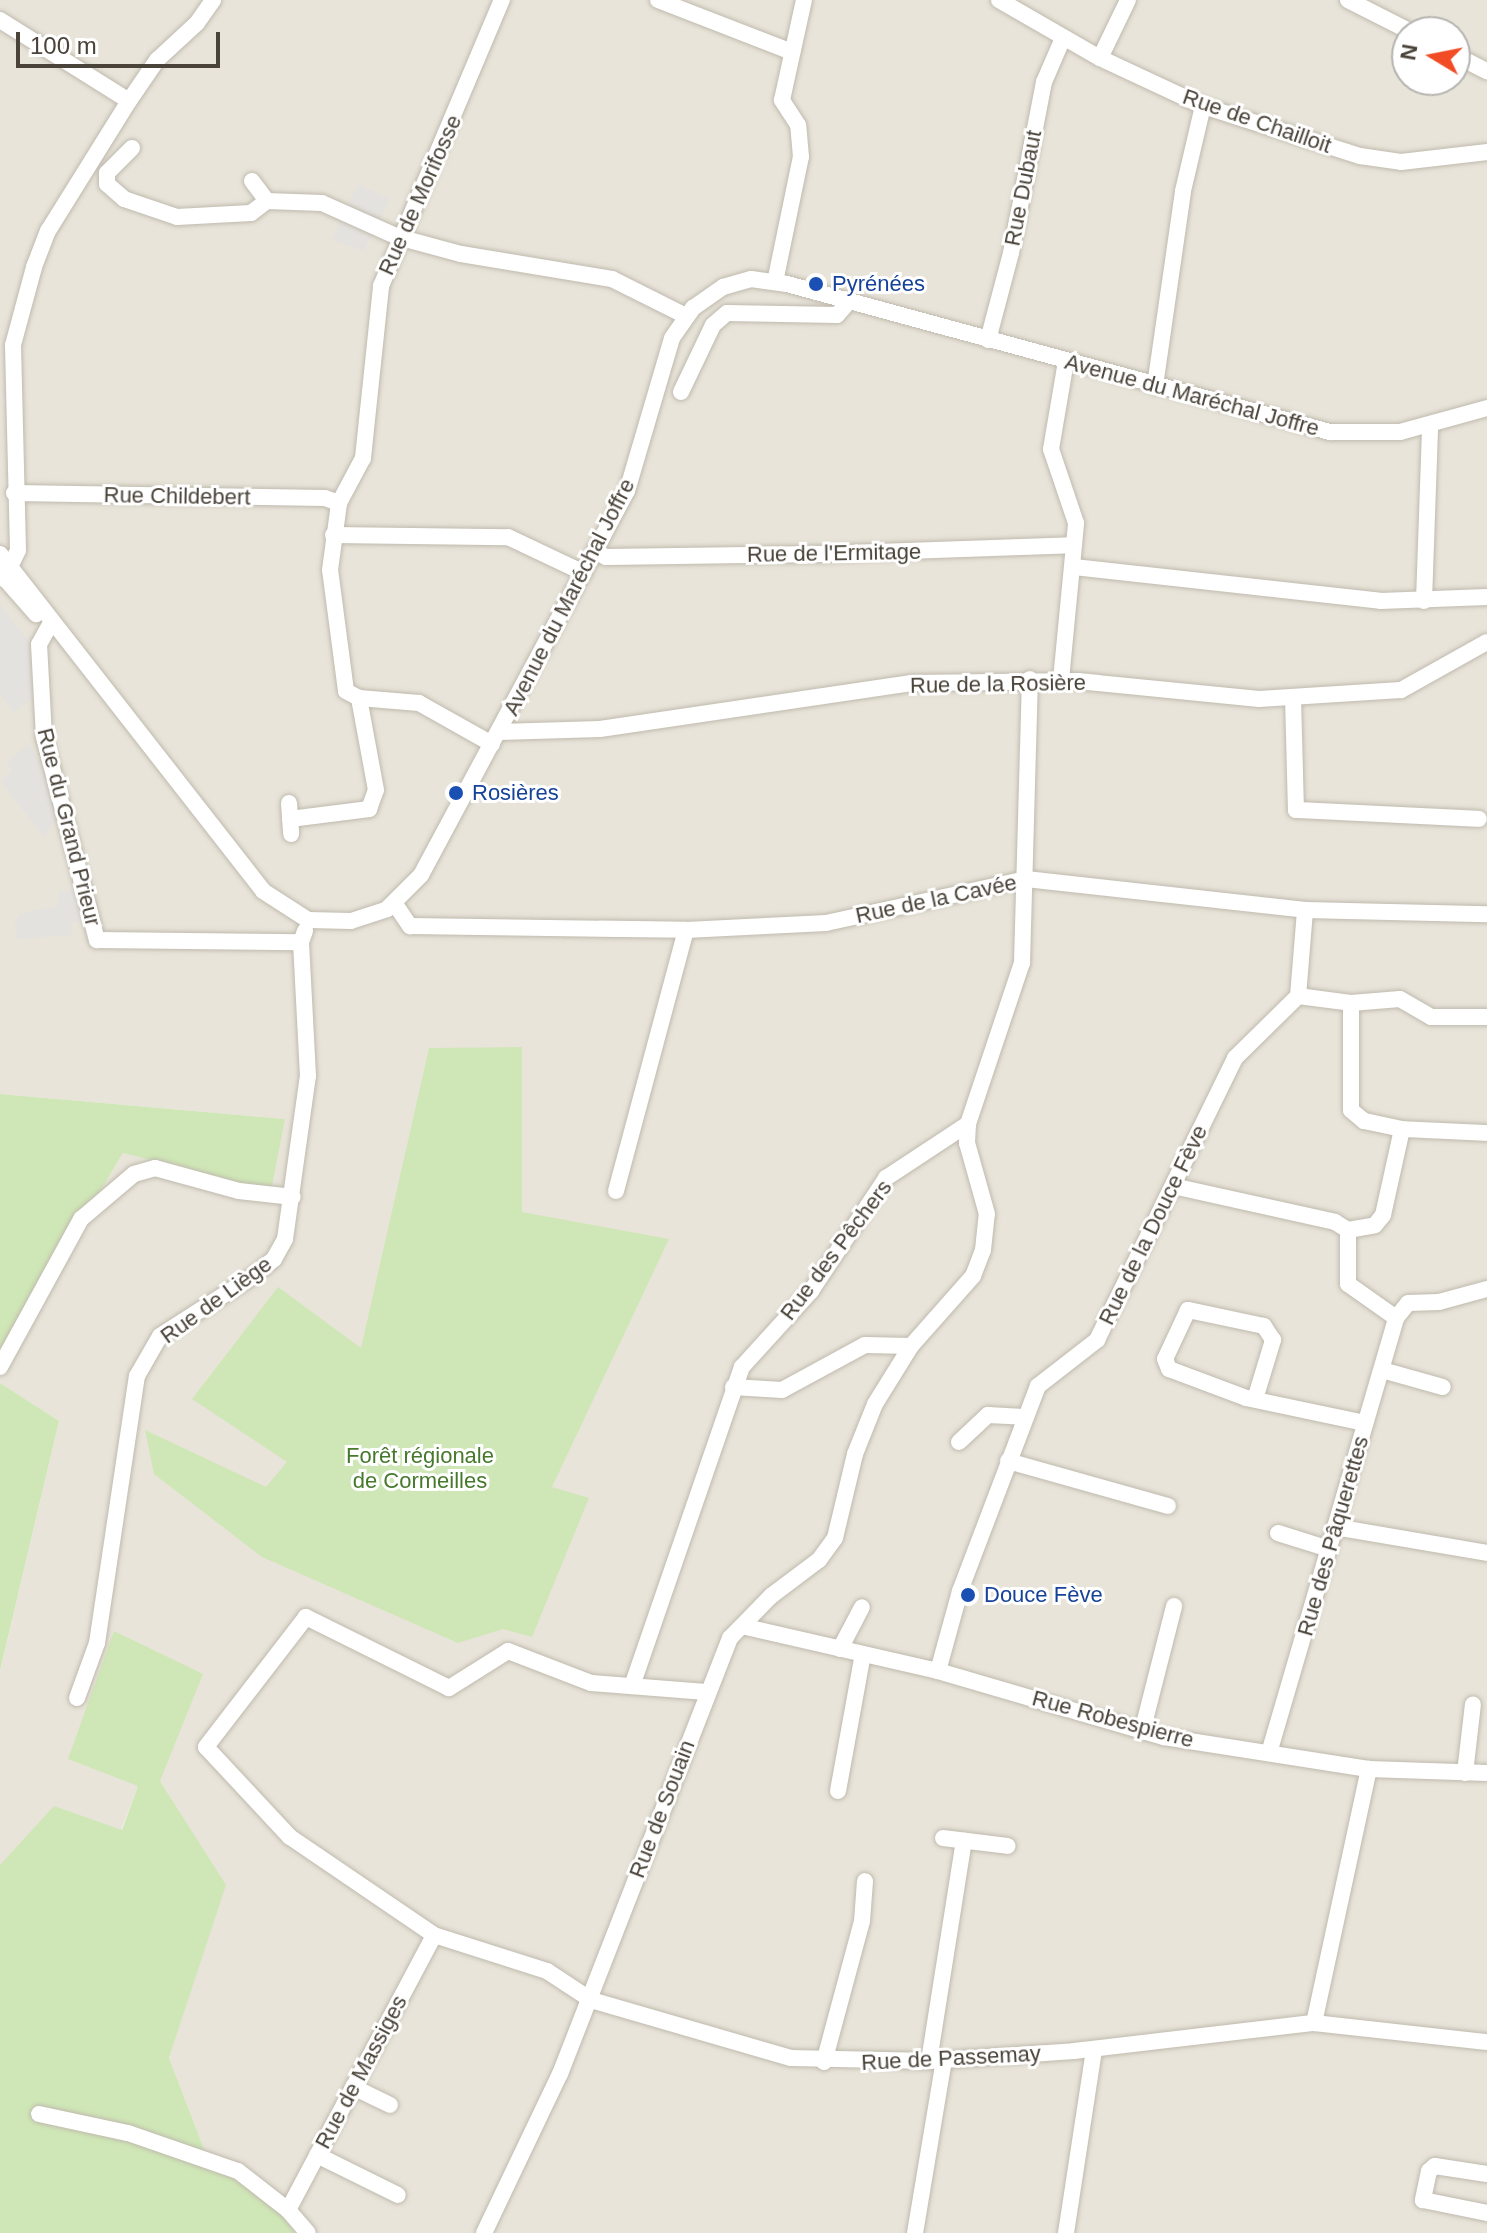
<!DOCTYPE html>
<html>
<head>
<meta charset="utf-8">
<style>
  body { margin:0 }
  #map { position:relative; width:1487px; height:2233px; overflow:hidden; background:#f5f2eb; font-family:Helvetica,sans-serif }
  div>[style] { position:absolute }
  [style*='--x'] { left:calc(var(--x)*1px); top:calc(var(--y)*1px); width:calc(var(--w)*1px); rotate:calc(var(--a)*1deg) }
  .residential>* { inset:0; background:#e8e4d9 }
  .green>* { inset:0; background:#cfe7b6 }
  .parking>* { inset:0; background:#e4e2df }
  .roads { filter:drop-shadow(0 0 2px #c0baae) drop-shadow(0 0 2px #c0baae) }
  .minor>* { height:16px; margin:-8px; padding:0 8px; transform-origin:8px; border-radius:8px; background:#fff }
  .dots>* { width:22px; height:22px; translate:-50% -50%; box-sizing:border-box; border:4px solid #fff; border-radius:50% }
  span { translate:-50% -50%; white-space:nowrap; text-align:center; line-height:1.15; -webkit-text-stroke:6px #fff; paint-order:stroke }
  .street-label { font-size:22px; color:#494339 }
  .transit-label { font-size:22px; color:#164399 }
  .left { translate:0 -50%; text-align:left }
  .park-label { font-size:22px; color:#47792d }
  .north { position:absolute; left:1391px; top:16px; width:80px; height:80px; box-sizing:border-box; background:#fff; border:2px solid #b6b4b0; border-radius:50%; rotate:280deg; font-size:22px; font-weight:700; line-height:32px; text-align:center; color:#494339 }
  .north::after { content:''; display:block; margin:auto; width:28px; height:36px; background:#f14c26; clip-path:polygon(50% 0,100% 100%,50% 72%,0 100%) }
  .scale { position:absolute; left:16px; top:32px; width:204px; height:36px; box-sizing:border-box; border:4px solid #494339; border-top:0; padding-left:10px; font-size:24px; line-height:28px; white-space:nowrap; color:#494339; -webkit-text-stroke:6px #fff; paint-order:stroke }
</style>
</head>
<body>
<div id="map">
  <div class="residential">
    <div style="clip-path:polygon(evenodd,0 0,1487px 0,1487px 2233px,295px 2233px,277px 2208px,206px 2154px,169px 2058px,225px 1885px,160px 1781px,138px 1786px,121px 1830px,0 1865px,0 1672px,59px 1421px,0 1383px,0 1358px,123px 1153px,271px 1191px,284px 1119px,0 1094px,0 0,1407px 32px,1455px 32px,1455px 80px,1407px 80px,1407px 32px)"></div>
  </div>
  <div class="green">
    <div style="clip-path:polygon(522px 1047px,522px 1212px,669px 1239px,552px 1487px,589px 1498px,532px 1637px,503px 1629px,458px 1643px,262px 1557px,154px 1474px,145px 1430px,266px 1487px,287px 1462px,192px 1399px,278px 1287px,361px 1348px,429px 1048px)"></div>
    <div style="clip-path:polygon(0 1094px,285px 1119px,271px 1191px,123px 1153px,0 1358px)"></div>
    <div style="clip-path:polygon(0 1383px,59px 1421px,0 1671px)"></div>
    <div style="clip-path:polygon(114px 1631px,203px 1674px,160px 1781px,226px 1885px,169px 2058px,206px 2154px,277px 2208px,295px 2233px,0 2233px,0 1865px,54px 1806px,122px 1830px,138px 1786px,68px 1759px)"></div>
  </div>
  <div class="parking">
    <div style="clip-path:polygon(358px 184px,390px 199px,364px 251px,332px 240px)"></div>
    <div style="clip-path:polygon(0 604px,30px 643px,32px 698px,14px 712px,0 695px)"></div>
    <div style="clip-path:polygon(29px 744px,41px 765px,57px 818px,44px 837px,0 781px,12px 771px,6px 762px)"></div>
    <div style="clip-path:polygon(78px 889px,81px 921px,71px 923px,72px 935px,16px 939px,15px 921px,20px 914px,57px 906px,59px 891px)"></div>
  </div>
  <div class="roads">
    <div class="minor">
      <div style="--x:658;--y:0;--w:144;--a:21.2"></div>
      <div style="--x:999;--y:0;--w:116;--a:29.9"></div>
      <div style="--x:1100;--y:58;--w:114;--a:25"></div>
      <div style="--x:1203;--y:106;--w:165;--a:17.7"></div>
      <div style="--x:1360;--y:156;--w:41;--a:8.3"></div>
      <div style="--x:1401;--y:162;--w:87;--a:-6.6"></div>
      <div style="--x:1348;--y:0;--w:71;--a:26.9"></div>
      <div style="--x:0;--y:20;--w:152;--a:32.1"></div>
      <div style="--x:1455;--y:55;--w:36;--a:27"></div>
      <div style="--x:1100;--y:58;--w:64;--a:-64.2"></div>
      <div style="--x:132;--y:148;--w:35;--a:135"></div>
      <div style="--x:107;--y:173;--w:11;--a:90"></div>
      <div style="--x:107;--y:184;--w:23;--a:41"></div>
      <div style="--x:124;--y:199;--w:56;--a:18.8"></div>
      <div style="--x:177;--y:217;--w:74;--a:-3.1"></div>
      <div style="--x:251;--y:213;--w:20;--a:-37"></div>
      <div style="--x:267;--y:201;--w:55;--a:2.1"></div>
      <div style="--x:322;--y:203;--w:83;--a:24.1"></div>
      <div style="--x:398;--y:237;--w:65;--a:15.1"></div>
      <div style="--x:461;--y:254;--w:153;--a:9.4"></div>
      <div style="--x:612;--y:279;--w:83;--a:26.6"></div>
      <div style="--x:252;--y:181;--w:25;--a:53"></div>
      <div style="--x:775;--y:282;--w:128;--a:-78.3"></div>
      <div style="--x:801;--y:157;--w:32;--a:-95"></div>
      <div style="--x:798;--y:125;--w:30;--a:-123"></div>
      <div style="--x:782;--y:100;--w:102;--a:-77.6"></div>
      <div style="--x:988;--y:340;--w:90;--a:-75.2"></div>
      <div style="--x:1011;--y:253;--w:174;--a:-79.1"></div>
      <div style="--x:1044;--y:82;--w:48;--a:-66.6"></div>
      <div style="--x:1155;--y:386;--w:197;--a:-81.8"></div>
      <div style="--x:1183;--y:191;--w:87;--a:-76.8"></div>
      <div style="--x:681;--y:392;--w:74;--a:-64.5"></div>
      <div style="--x:713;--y:325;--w:18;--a:-41"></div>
      <div style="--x:727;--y:313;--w:110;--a:1"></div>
      <div style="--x:837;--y:315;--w:18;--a:-49"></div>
      <div style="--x:14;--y:493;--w:311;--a:0.9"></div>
      <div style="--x:325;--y:498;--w:15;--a:20"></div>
      <div style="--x:333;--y:535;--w:175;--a:0.7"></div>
      <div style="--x:508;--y:537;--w:84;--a:25.3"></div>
      <div style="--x:596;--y:552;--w:11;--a:27"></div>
      <div style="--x:606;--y:557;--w:213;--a:-0.8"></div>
      <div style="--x:819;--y:554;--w:253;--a:-2"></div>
      <div style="--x:0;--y:554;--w:427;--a:52"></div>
      <div style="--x:263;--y:891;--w:54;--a:32.8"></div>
      <div style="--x:308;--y:920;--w:43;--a:1.3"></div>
      <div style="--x:351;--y:921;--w:38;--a:-18"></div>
      <div style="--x:387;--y:909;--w:48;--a:-45"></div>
      <div style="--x:421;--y:875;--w:436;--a:-61.8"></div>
      <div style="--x:627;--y:491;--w:159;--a:-73.6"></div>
      <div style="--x:672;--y:338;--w:37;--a:-55"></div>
      <div style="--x:693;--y:308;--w:37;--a:-35"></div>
      <div style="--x:723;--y:287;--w:29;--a:-16"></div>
      <div style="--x:751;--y:279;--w:36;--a:8"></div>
      <div style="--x:787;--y:284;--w:563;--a:15.25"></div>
      <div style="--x:1330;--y:432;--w:70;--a:0"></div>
      <div style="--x:1400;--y:432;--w:90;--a:-15.4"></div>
      <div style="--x:1074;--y:567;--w:308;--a:6.3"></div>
      <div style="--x:1380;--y:601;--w:107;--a:-2.1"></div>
      <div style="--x:0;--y:573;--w:55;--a:48.7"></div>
      <div style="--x:4;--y:579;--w:32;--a:-64"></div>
      <div style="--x:18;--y:550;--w:205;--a:-91.4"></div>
      <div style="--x:13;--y:345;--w:81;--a:-74.9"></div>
      <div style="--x:34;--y:267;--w:39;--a:-69"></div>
      <div style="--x:48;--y:231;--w:153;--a:-58.1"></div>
      <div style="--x:129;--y:101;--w:50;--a:-55.7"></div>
      <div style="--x:157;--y:60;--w:54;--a:-42.8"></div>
      <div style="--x:197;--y:23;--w:28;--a:-55"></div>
      <div style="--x:1424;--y:601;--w:174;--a:-88"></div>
      <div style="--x:52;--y:621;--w:26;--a:119"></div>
      <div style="--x:39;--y:644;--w:93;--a:86.9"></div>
      <div style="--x:44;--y:737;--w:210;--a:75.4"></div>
      <div style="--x:97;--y:940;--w:204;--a:0.6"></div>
      <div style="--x:301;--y:942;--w:12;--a:-70"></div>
      <div style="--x:1061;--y:680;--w:158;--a:-84.5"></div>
      <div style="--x:1076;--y:523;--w:78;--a:-108.7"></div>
      <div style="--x:1051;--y:449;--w:89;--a:-80.3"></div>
      <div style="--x:1293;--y:697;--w:113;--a:88.5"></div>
      <div style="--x:1296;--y:810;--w:183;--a:2.8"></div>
      <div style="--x:499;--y:732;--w:101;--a:-1.7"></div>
      <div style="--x:600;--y:729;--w:315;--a:-8.4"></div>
      <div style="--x:912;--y:683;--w:166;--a:-0.7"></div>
      <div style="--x:1078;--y:681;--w:182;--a:5.7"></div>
      <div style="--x:1259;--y:699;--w:142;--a:-3.6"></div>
      <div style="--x:1401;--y:690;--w:98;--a:-29.2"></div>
      <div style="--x:492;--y:744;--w:84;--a:-150.7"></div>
      <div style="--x:419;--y:703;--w:60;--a:-175.2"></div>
      <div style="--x:359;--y:698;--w:15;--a:-152"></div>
      <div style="--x:346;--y:691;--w:122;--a:-97.5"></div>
      <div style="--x:330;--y:570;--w:68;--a:-82.3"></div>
      <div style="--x:339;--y:503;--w:51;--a:-61.9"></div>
      <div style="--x:363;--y:458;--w:173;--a:-84"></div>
      <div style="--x:381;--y:286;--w:311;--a:-67.1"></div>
      <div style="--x:289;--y:803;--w:31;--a:86"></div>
      <div style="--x:290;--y:819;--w:80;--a:-7.2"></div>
      <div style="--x:369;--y:809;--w:20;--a:-70"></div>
      <div style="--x:376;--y:790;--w:94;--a:-100.5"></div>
      <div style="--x:395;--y:904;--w:27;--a:56"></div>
      <div style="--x:410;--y:926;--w:276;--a:0.8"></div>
      <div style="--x:686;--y:930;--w:140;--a:-2.9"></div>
      <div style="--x:826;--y:923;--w:205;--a:-12.4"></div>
      <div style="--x:1026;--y:879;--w:281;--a:6.3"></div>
      <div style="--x:1305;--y:910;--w:182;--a:1.3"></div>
      <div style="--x:1298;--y:996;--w:53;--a:7.5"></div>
      <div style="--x:1351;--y:1003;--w:49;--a:-4.7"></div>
      <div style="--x:1400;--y:999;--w:36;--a:30"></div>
      <div style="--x:1431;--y:1017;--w:56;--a:0"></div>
      <div style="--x:1402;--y:1129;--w:85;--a:2.7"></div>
      <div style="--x:1173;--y:1186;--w:166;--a:12.5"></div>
      <div style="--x:1335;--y:1222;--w:15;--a:32"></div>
      <div style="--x:1348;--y:1230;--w:54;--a:90"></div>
      <div style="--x:1348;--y:1284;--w:59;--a:35.3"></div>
      <div style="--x:1396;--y:1318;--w:19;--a:-51"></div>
      <div style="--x:1408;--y:1303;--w:31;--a:-2"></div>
      <div style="--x:1439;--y:1302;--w:50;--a:-15.2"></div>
      <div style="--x:616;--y:1191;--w:270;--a:-75"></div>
      <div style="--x:1348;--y:1230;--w:27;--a:-10"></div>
      <div style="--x:1375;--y:1225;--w:13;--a:-51"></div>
      <div style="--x:1383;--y:1215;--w:88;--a:-77.5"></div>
      <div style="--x:1402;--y:1129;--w:39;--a:-168"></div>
      <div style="--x:1364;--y:1121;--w:17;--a:-140"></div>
      <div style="--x:1351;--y:1110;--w:107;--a:-90"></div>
      <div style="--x:0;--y:1367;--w:169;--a:-61.3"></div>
      <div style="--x:81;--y:1219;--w:70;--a:-40.3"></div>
      <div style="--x:134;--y:1174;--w:22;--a:-16"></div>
      <div style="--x:155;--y:1168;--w:87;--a:15.3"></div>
      <div style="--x:239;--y:1191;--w:54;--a:6.3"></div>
      <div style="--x:1382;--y:1370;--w:63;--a:15.6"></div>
      <div style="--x:733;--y:1387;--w:49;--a:3.5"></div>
      <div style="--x:782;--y:1390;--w:94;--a:-28.5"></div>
      <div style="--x:865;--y:1345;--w:46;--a:1.2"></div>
      <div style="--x:1256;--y:1396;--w:59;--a:-73.1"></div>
      <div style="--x:1273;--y:1340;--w:17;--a:-123"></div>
      <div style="--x:1264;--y:1326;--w:78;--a:-168.1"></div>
      <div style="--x:1188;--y:1310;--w:54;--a:115.1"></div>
      <div style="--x:1165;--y:1359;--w:11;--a:68"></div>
      <div style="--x:1169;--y:1369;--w:82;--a:20.6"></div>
      <div style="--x:1246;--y:1398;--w:122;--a:11.9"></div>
      <div style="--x:959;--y:1442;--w:40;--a:-43"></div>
      <div style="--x:988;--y:1415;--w:36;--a:3"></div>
      <div style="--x:1008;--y:1461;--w:166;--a:15.7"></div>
      <div style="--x:1335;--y:1527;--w:154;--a:9.7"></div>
      <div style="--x:1278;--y:1533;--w:53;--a:17.4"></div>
      <div style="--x:746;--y:1627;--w:197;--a:12.9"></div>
      <div style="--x:938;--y:1671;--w:235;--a:16.3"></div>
      <div style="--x:1164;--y:1737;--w:207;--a:8.9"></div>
      <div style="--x:1369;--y:1769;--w:118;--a:1.9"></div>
      <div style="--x:840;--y:1649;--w:47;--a:-62.4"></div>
      <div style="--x:938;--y:1671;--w:83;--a:-74.6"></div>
      <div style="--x:960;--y:1591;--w:219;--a:-69.2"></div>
      <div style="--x:1038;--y:1386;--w:75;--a:-37.9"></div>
      <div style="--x:1097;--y:1340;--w:314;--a:-63.9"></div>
      <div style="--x:1235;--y:1058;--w:88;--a:-44.5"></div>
      <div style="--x:1298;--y:996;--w:86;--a:-85.3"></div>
      <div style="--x:632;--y:1686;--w:337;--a:-71"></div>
      <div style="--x:742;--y:1367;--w:103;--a:-47.8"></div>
      <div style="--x:811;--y:1291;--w:136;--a:-56.4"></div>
      <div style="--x:886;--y:1178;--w:98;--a:-33.4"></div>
      <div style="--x:968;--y:1124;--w:170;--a:-71.5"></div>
      <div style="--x:1022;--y:963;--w:284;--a:-88.4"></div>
      <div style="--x:706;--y:1692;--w:115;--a:-175.5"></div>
      <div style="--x:591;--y:1683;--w:89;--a:-158.9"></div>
      <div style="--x:508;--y:1651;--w:70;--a:147.9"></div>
      <div style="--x:449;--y:1688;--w:160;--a:-153.6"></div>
      <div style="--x:306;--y:1617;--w:164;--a:127.6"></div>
      <div style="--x:206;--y:1747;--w:123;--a:47"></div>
      <div style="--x:290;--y:1837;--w:174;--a:34.2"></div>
      <div style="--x:434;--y:1935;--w:119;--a:17.7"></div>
      <div style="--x:547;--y:1971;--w:53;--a:33.4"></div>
      <div style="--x:591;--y:2000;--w:208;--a:16.2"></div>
      <div style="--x:791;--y:2058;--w:138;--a:1.2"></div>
      <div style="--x:929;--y:2061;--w:145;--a:-3.9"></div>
      <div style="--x:1074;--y:2051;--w:242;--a:-6.7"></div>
      <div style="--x:1314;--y:2023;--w:174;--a:6.3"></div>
      <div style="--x:77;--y:1698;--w:59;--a:-70"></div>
      <div style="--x:97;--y:1643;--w:270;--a:-81.5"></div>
      <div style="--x:137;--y:1376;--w:46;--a:-60.1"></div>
      <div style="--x:160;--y:1336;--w:111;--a:-32.8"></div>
      <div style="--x:253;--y:1276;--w:27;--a:-39"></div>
      <div style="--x:274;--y:1259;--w:23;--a:-61"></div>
      <div style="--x:285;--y:1239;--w:165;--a:-82"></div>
      <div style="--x:308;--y:1076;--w:134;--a:-93"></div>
      <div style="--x:1142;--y:1732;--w:130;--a:-75.7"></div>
      <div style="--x:1269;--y:1753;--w:453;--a:-73.7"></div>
      <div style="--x:1465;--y:1773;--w:69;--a:-83.4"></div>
      <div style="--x:838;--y:1791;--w:139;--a:-79.7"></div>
      <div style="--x:943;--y:1838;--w:65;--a:7"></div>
      <div style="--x:1314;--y:2023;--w:260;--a:-77.8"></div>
      <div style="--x:929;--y:2061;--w:223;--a:-81"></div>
      <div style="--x:824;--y:2062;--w:146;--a:-74.9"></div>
      <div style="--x:862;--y:1921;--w:40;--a:-85.7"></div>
      <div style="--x:353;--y:2087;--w:41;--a:25.9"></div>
      <div style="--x:39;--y:2114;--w:91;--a:12.1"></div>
      <div style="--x:128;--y:2133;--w:116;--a:19.1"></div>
      <div style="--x:238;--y:2171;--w:63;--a:38"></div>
      <div style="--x:288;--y:2210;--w:30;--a:49"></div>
      <div style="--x:317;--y:2155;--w:90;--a:26.3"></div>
      <div style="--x:1487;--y:2174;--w:53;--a:-171.3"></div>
      <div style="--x:1435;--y:2166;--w:8;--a:140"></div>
      <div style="--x:1429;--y:2171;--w:30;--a:102"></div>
      <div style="--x:1423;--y:2200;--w:65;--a:11.5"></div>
      <div style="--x:288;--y:2210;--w:311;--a:-62"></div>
      <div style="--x:484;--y:2233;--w:176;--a:-64.5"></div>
      <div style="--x:560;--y:2074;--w:468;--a:-68.7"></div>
      <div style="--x:730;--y:1638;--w:59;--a:-45.7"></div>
      <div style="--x:771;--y:1596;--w:60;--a:-36.9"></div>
      <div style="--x:819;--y:1560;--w:27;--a:-54"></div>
      <div style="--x:835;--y:1538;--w:86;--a:-76.6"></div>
      <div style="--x:855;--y:1454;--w:54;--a:-68.2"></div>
      <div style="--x:875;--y:1404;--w:68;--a:-58.2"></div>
      <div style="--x:911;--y:1346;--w:94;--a:-48.5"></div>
      <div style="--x:973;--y:1276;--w:28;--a:-69"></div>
      <div style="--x:983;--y:1250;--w:36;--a:-84"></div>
      <div style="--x:987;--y:1214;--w:74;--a:-105.7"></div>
      <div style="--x:967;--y:1143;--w:19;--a:-87"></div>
      <div style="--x:915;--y:2233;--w:175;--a:-80.5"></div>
      <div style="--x:1066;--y:2233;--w:186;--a:-81.3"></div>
    </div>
  </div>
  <div class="dots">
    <div style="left:816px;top:284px;background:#1a4fb4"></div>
    <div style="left:456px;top:793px;background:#1a4fb4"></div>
    <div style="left:968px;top:1595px;background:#1a4fb4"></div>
  </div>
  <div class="street-label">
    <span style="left:1257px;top:121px;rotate:19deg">Rue de Chailloit</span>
    <span style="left:1023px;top:188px;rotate:-79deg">Rue Dubaut</span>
    <span style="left:420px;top:195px;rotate:-66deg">Rue de Morifosse</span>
    <span style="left:1192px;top:395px;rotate:15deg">Avenue du Maréchal Joffre</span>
    <span style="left:177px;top:496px;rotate:1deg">Rue Childebert</span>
    <span style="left:834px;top:553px;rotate:-1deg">Rue de l'Ermitage</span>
    <span style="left:569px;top:597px;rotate:-63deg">Avenue du Maréchal Joffre</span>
    <span style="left:998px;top:684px;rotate:-1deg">Rue de la Rosière</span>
    <span style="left:69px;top:827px;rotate:76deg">Rue du Grand Prieur</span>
    <span style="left:936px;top:899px;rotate:-12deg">Rue de la Cavée</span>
    <span style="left:1153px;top:1225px;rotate:-64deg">Rue de la Douce Fève</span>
    <span style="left:836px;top:1250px;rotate:-53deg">Rue des Pêchers</span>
    <span style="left:216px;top:1300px;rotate:-36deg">Rue de Liège</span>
    <span style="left:1333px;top:1536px;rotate:-74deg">Rue des Pâquerettes</span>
    <span style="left:1113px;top:1719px;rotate:15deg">Rue Robespierre</span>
    <span style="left:662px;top:1809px;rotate:-69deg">Rue de Souain</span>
    <span style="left:951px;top:2058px;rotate:-3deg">Rue de Passemay</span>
    <span style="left:361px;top:2072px;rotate:-62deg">Rue de Massiges</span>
  </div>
  <div class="transit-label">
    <span class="left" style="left:832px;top:284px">Pyrénées</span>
    <span class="left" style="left:472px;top:793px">Rosières</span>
    <span class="left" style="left:984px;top:1595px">Douce Fève</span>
  </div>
  <div class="park-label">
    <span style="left:420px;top:1468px">Forêt régionale<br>de Cormeilles</span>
  </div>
  <div class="north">N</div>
  <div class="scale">100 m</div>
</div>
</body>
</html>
